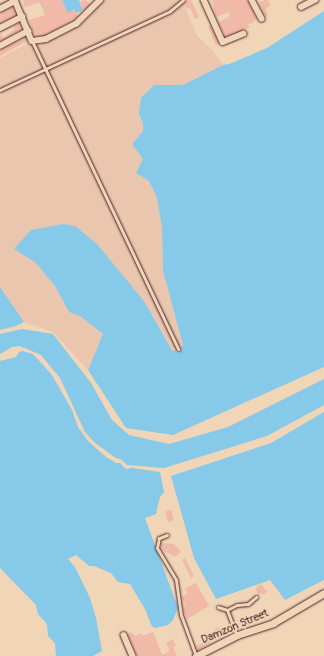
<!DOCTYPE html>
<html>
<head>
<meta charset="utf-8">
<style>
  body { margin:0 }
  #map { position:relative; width:324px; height:656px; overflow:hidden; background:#f0d5b7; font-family:Pangolin,sans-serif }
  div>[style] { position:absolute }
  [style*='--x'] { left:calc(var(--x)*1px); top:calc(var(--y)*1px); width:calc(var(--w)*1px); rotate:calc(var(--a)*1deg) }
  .built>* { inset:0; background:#e9c6ad }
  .water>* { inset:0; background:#87c9e8 }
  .building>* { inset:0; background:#f1b9a8 }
  .round { border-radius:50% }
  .roads { filter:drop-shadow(0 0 1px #4a1f2b) drop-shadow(0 0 1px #4a1f2b) }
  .service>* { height:3px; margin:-1.5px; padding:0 1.5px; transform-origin:1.5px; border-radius:1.5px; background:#f0d5b7 }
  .minor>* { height:5.5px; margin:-2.75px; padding:0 2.75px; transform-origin:2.75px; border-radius:2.75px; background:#f0d5b7 }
  .tertiary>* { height:7px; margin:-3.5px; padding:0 3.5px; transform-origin:3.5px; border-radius:3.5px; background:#f0d5b7 }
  span { translate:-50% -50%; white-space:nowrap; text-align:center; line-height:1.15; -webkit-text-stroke:3.5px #f0d5b7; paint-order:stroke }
  .street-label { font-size:11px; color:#4a1f2b }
</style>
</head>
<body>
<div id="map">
  <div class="built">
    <div style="clip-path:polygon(103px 0,182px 0,197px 36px,213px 51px,223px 65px,183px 85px,154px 85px,141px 98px,139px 114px,143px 124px,143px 131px,132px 144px,143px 159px,136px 173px,149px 181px,157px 198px,162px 228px,163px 271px,183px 345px,179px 353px,173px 350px,144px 301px,15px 249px,36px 263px,55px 286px,69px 312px,80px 316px,103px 334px,88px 370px,53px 332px,24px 322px,0 287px,0 58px,31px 42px,33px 48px,45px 43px,45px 41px,58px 37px,85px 21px)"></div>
  </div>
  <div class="water">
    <div style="clip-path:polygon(39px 0,79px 0,83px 10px,50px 25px)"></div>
    <div style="clip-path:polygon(324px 11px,324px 367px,173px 435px,126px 428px,88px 370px,103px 334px,80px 316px,69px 312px,55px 286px,36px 263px,14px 249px,31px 230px,63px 224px,75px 226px,96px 243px,144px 301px,172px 350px,179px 353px,183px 345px,163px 271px,162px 228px,157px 198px,149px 181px,136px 173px,143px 159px,132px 144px,143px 131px,143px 124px,139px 114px,141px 98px,154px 85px,183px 85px,223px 65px,229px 64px,267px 48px)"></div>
    <div style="clip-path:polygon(0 287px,24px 322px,16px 326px,0 330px)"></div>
    <div style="clip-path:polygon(22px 329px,53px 334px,91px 383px,112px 420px,129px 435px,169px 444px,228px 427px,324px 379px,324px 405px,267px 436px,164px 468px,127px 465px,122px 460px,116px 458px,95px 443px,85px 432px,60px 378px,41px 355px,20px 346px,12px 347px,0 354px,0 334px)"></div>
    <div style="clip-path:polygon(22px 351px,33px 354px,52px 375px,72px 410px,78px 427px,88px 441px,106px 457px,116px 463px,120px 463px,126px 469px,132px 468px,160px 472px,164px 492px,160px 497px,156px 514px,145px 518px,178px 608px,173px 620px,168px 625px,155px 628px,151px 625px,146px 611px,130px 584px,118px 582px,111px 573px,94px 566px,89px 566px,76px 555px,68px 559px,75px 567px,90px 598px,96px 618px,102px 651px,93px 656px,56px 656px,55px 643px,48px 636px,47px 624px,38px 614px,36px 605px,0 568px,0 361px,16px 357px,19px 352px)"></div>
    <div style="clip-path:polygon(324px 412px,324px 580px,285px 600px,270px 580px,216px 599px,194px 558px,171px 476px,271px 443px)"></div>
  </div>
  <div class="building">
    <div class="round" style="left:79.5px;top:-0.5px;width:9px;height:9px"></div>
    <div style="clip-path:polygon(23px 0,62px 0,68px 13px,74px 9px,78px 16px,73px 21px,45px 35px,35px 36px,29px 20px,45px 15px,41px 2px,25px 7px)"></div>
    <div style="clip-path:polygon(187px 0,191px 0,199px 17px,195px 19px,190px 8px,187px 9px,184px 3px)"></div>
    <div style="clip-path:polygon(212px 0,248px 0,257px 19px,254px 20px,255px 22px,248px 24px,250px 27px,225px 37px,219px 22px,230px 16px,229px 12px,216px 17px)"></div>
    <div style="clip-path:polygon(265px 0,268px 0,271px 6px,266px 8px,268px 16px,266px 17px,259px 3px)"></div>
    <div style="clip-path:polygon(13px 7px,17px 15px,0 23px,0 13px)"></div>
    <div style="clip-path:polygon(20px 23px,22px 29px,0 41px,0 32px,3px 37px,5px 37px,15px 29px,13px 26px)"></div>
    <div style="clip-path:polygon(211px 26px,219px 43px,216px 45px,208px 27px)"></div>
    <div style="clip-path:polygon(26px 37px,27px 41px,0 56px,0 50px)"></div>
    <div style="clip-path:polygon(171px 510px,174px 520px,168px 522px,165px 511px)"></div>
    <div style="clip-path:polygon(161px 543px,174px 544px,181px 552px,175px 557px,162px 550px)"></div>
    <div style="clip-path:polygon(185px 558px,194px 576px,191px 578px,182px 560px)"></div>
    <div style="clip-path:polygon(196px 583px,209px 606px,187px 619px,183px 608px,186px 606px,181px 597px,188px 593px,185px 589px)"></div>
    <div style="clip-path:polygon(261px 584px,267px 592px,263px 595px,261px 593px,259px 595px,255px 589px)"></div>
    <div style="clip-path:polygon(219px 627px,222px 637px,219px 639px,214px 629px)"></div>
    <div style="clip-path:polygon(131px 632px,135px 636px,141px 633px,142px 636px,153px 632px,162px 655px,170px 651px,166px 643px,173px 639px,176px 646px,173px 647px,177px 656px,137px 656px,128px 634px)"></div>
    <div style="clip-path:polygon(210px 638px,212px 642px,198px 650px,196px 647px)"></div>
  </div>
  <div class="roads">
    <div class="service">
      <div style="--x:32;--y:41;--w:341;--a:64.6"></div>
      <div style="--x:0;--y:90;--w:187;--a:-24.9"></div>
      <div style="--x:170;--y:11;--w:17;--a:-40"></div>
      <div style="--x:167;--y:535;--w:9;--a:159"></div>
      <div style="--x:159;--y:538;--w:10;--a:101"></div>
      <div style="--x:157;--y:548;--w:37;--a:59"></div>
      <div style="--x:176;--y:580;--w:35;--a:82"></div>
      <div style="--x:181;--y:615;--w:44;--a:69.9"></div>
      <div style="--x:218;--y:607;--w:9;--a:18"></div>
      <div style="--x:227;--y:610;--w:11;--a:-27"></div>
      <div style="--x:237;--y:605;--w:11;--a:-5"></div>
      <div style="--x:248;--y:604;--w:11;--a:-41"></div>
      <div style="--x:227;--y:610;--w:26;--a:69"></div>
    </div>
    <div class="minor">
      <div style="--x:15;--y:0;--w:44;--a:67.5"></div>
      <div style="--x:32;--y:41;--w:14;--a:-8"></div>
      <div style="--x:46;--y:39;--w:34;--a:-27"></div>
      <div style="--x:76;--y:24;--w:34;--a:-45"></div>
      <div style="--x:204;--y:0;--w:46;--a:65.7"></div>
      <div style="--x:223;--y:42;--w:22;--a:-22"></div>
      <div style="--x:252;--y:0;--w:21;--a:62"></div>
      <div style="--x:301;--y:7;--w:16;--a:-27"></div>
      <div style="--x:0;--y:9;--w:17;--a:-28"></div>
      <div style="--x:0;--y:28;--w:25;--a:-27"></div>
      <div style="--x:0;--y:46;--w:32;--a:-28"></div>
      <div style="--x:124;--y:635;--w:23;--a:67"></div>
    </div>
    <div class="tertiary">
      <div style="--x:196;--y:656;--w:46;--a:-27.1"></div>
      <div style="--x:237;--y:635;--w:38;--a:-18"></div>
      <div style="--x:273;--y:623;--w:59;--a:-30.5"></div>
    </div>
  </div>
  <div class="street-label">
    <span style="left:235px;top:627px;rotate:-23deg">Damzon Street</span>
  </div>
</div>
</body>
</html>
